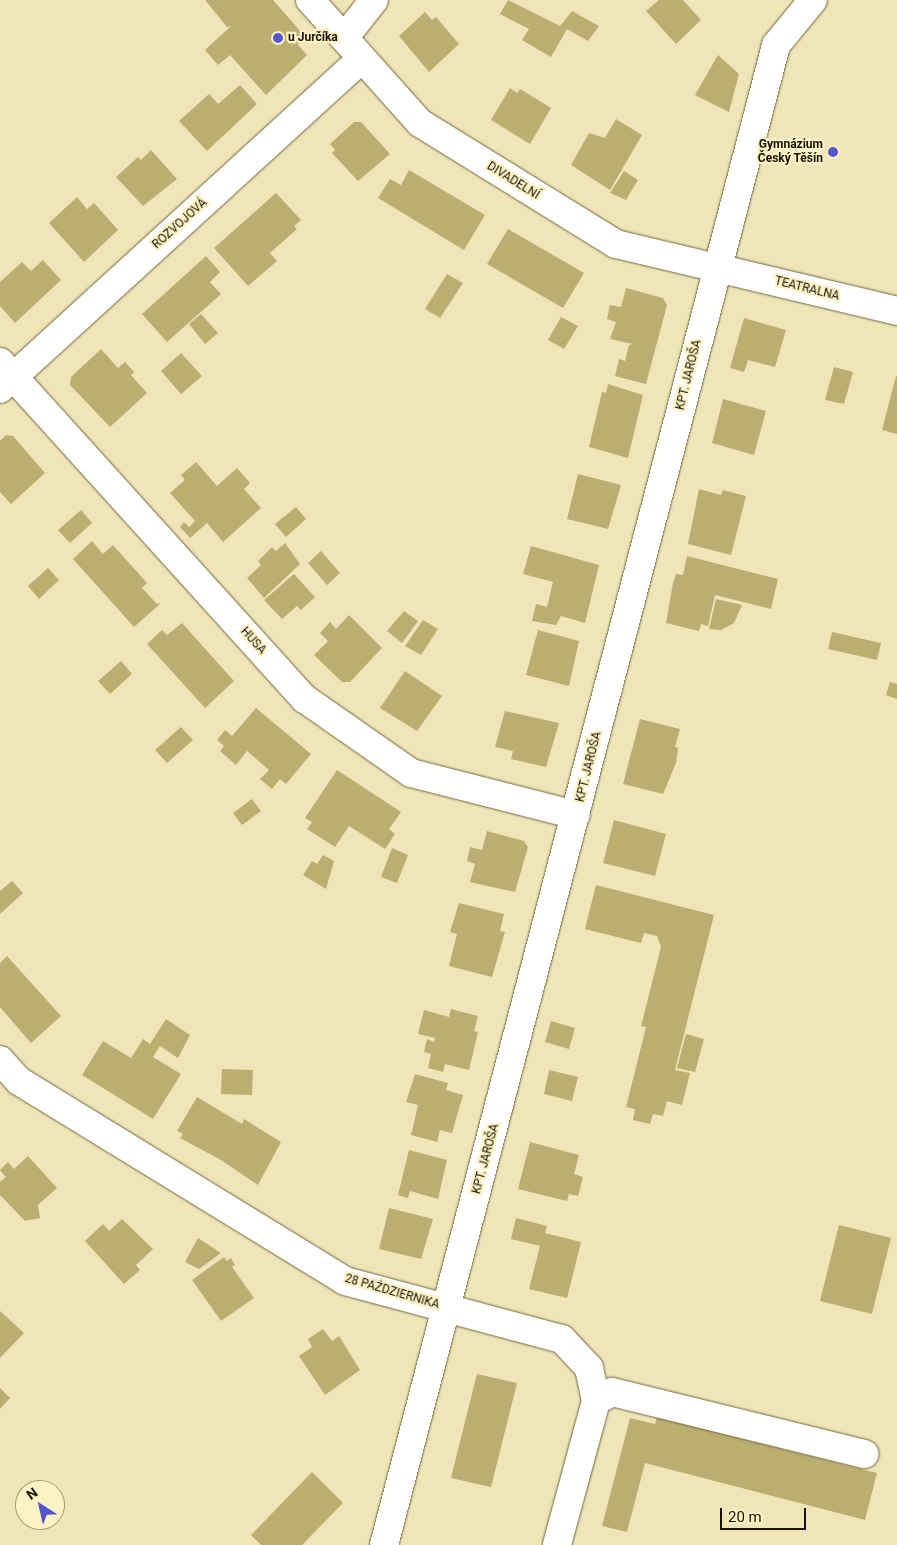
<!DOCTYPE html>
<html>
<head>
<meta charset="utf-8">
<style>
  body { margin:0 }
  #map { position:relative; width:897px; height:1545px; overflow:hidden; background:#f0e5b8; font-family:Roboto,sans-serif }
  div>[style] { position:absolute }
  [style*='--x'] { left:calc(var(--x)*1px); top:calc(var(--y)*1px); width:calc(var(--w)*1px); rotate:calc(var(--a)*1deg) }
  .building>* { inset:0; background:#bcae70 }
  .roads { filter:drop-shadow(0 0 1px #70673e) drop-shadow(0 0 1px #70673e) }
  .minor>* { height:28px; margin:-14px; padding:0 14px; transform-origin:14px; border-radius:14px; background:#fff }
  .dots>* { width:14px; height:14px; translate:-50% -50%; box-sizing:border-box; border:2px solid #fdf2c5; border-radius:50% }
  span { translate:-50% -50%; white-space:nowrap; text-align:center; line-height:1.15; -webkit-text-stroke:4.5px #fdf2c5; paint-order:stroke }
  .poi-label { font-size:12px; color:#181404; font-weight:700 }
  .left { translate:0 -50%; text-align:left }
  .right { translate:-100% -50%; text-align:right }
  .street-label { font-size:12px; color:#181404 }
  .north { position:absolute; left:15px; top:1480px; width:50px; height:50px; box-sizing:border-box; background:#fdf2c5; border:1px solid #a19978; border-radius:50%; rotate:325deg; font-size:14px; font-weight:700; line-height:20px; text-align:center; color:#181404 }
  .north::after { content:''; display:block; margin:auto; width:18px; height:22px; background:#5357ce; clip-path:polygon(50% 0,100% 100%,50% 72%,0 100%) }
  .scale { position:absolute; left:720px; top:1508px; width:86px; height:22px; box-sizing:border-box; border:2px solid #181404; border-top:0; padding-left:6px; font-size:15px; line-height:18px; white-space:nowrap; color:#181404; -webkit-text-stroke:4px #fdf2c5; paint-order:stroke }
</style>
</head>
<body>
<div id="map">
  <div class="building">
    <div style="clip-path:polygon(205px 0,273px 0,302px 33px,298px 45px,307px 55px,266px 95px,230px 55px,218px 65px,205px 50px,231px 26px,227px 27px)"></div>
    <div style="clip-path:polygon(508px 0,560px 26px,572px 11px,599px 26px,588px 41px,567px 29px,551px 57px,522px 40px,529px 29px,500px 14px)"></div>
    <div style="clip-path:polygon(659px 0,683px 0,701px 20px,676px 44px,646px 11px)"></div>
    <div style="clip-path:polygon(425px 12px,432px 20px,436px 17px,459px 44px,429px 72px,399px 36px)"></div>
    <div style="clip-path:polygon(718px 55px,739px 74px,729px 112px,695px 95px)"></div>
    <div style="clip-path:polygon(240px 85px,257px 104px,207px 151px,179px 121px,209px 94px,218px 104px)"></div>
    <div style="clip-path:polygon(510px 88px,517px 93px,520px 89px,551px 108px,530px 144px,491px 120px)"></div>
    <div style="clip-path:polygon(616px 119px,642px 135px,610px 190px,571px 165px,589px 133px,605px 138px)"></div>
    <div style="clip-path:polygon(354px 122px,361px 122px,390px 154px,358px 181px,332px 153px,335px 150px,330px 144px)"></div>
    <div style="clip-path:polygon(151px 150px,177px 179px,143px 206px,116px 177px,138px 157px,141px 160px)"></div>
    <div style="clip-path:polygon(409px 170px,485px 215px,464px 250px,378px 198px,390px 179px,401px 185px)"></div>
    <div style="clip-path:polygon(624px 171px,638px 180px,626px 200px,610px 193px)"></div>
    <div style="clip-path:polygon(276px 193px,301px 220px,294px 226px,297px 229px,270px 253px,277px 261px,248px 286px,214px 248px)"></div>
    <div style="clip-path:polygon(77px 197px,87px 209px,94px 203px,118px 230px,84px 262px,49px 223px)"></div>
    <div style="clip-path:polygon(508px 229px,584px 273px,563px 308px,487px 264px)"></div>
    <div style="clip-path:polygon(206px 256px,220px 272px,210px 282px,221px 294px,167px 342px,142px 314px)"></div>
    <div style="clip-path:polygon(43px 260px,61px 280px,15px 323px,0 306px,0 282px,22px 262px,31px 271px)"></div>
    <div style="clip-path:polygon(447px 274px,463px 283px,440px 318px,425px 309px)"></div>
    <div style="clip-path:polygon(626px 288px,663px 298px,667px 305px,646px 384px,615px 376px,619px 359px,625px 361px,629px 345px,633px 344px,610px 339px,616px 322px,607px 319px,610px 305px,621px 307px)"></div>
    <div style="clip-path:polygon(201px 314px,218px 333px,205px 344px,189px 324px)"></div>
    <div style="clip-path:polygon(561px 317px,578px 326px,564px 349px,548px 340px)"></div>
    <div style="clip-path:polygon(744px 318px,786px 330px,775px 367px,748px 360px,744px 372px,730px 368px)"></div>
    <div style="clip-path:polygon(101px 349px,118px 368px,125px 362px,134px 372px,131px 375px,147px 393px,110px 427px,70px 385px,71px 377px)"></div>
    <div style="clip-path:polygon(181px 353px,202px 376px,181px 394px,161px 371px)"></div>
    <div style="clip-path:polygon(834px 367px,853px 372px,844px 404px,825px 400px)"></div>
    <div style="clip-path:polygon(896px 376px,897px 376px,897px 434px,882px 430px)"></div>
    <div style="clip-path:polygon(608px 384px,643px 395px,628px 458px,589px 447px,602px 392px,606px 393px)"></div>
    <div style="clip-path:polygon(723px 399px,766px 411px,754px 455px,712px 443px)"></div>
    <div style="clip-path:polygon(6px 435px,13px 436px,45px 473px,11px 504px,0 492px,0 441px)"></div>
    <div style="clip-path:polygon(196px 462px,217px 486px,237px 468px,250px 483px,244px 489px,261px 508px,223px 542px,207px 523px,190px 538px,180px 527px,184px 522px,189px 527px,195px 521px,170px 493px,185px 480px,181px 475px)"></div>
    <div style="clip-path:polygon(578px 474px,621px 485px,608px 529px,567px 519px)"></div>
    <div style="clip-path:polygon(699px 489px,721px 495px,723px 490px,746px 496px,731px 555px,688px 544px)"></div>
    <div style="clip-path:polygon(296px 507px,306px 519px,286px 537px,275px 524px)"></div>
    <div style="clip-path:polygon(81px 510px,92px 523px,70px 543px,58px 530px)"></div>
    <div style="clip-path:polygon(92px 541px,103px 554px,113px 545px,147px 583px,142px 588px,157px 604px,161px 603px,134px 627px,73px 559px)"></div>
    <div style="clip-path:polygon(285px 543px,300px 564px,264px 598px,247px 578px,261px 565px,258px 561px,272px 547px,276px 551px)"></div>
    <div style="clip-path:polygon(531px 546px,599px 565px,585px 623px,561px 616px,556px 625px,532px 621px,536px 604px,547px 607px,553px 582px,523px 574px)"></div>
    <div style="clip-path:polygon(321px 551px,340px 573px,327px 585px,308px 563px)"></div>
    <div style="clip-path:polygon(687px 556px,778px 579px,771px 609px,715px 595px,708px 626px,701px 624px,699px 631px,666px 623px,673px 583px,676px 574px,683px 575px)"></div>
    <div style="clip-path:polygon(48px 568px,59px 580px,39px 599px,28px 586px)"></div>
    <div style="clip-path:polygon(294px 574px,315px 597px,301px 610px,297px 606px,282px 619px,264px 600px)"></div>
    <div style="clip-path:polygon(716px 599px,742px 605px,734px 623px,721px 630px,709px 629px)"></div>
    <div style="clip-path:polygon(404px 611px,418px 621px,402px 643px,387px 631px)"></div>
    <div style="clip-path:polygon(349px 615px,382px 648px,350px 682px,342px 682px,314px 655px,328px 641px,320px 633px,330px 622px,336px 629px)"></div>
    <div style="clip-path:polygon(423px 620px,438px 629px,421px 655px,405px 646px)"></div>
    <div style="clip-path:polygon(182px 623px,234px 681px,205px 708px,147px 644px,162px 630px,167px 635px)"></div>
    <div style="clip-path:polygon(538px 630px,579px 641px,569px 686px,526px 675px)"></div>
    <div style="clip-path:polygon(832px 632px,881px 643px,877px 660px,828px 649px)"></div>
    <div style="clip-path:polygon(121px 661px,132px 674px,110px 694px,98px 681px)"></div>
    <div style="clip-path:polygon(405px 671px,442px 696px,417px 731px,380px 708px)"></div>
    <div style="clip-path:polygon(890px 682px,897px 684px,897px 699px,886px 695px)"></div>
    <div style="clip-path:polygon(256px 708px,311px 754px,286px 784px,280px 779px,272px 789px,260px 779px,269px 770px,247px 751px,236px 765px,220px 751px,224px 746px,217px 740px,225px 730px,232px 736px)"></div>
    <div style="clip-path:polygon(505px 711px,559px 723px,546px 767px,511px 759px,513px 751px,495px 747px)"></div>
    <div style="clip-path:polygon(640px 719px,680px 729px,675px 747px,678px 748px,676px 763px,663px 794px,623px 784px)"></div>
    <div style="clip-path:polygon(181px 727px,193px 740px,167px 763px,155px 750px)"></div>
    <div style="clip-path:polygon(337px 770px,401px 812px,389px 829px,395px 834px,385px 849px,349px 826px,335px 847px,307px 829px,312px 822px,305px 818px)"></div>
    <div style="clip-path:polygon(252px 799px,261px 811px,242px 825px,233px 813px)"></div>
    <div style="clip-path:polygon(614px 820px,666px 834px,655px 876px,603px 863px)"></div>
    <div style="clip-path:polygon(487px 831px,524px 841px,528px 847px,515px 892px,470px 882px,475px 864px,467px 861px,470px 847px,482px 850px)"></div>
    <div style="clip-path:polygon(392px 848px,408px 855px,397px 883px,381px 877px)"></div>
    <div style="clip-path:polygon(323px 855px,334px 861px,326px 889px,303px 875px,312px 861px,317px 864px)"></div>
    <div style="clip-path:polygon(12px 881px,23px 893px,0 914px,0 891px)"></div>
    <div style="clip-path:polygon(596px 885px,714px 915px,675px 1070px,690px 1073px,682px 1105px,667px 1101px,663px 1116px,653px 1114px,650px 1124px,633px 1120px,635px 1109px,626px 1107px,646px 1027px,641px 1026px,661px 947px,657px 936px,644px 933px,641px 943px,585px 929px)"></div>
    <div style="clip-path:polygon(459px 903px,504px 914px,500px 931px,505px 932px,492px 977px,449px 966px,457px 934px,450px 932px)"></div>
    <div style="clip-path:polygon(7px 956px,61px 1016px,31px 1043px,0 1007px,0 963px)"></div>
    <div style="clip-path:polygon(451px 1009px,478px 1016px,474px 1031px,478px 1032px,469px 1070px,445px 1064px,443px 1072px,428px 1068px,431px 1054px,424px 1052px,427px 1039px,434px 1042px,435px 1038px,418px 1034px,424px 1010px,449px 1017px)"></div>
    <div style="clip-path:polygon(166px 1019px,190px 1035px,178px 1058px,160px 1046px,153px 1057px,181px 1074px,153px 1119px,82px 1075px,103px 1041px,131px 1058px,143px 1039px,150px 1044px)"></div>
    <div style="clip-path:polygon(551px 1021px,575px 1028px,569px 1049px,545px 1042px)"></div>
    <div style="clip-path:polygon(686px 1034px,704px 1039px,695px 1072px,677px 1068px)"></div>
    <div style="clip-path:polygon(222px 1069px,253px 1070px,252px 1095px,221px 1094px)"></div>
    <div style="clip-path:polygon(549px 1070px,578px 1077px,572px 1101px,544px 1094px)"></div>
    <div style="clip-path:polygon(415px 1074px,448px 1083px,446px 1090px,463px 1095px,452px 1133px,440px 1130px,437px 1142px,411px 1135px,418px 1105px,406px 1102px)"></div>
    <div style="clip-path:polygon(197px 1097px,242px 1124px,244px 1119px,281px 1142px,258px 1185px,221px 1160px,180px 1138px,183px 1134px,177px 1131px)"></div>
    <div style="clip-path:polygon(530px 1142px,579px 1155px,574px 1174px,583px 1177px,578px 1196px,569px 1194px,567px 1201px,518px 1189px)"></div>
    <div style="clip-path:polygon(409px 1150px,447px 1160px,438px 1199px,410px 1191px,408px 1198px,398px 1195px)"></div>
    <div style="clip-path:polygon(28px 1156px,57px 1188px,38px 1205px,40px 1218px,25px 1221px,0 1195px,0 1182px,6px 1177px,0 1170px,8px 1162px,14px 1169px)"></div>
    <div style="clip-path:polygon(389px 1208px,433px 1219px,421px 1259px,379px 1249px)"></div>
    <div style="clip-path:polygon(516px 1218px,547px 1226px,545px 1233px,581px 1242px,567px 1298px,529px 1289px,540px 1246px,511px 1239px)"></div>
    <div style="clip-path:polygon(122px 1219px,153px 1249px,136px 1265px,140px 1270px,124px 1284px,85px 1241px,103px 1224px,109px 1231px)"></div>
    <div style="clip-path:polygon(839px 1225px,891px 1238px,872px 1314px,820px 1301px)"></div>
    <div style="clip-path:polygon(198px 1238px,221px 1253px,199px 1269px,185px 1262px)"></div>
    <div style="clip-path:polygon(224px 1257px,227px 1261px,231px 1258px,235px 1265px,232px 1267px,254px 1298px,221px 1321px,192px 1280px)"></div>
    <div style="clip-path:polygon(0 1311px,24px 1333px,0 1358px)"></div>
    <div style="clip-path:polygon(323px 1329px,332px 1341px,339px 1336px,360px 1370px,325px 1395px,299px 1356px,312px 1347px,308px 1339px)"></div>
    <div style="clip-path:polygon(477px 1374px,517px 1383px,491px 1487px,451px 1478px)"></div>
    <div style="clip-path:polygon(0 1388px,10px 1398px,0 1409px)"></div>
    <div style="clip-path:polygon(657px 1417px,877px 1473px,865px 1520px,645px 1463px,627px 1532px,602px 1526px,630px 1418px,655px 1424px)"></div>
    <div style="clip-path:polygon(312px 1472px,343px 1503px,302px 1545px,261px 1545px,251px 1535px)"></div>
  </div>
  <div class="roads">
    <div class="minor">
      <div style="--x:310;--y:0;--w:165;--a:48.2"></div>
      <div style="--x:420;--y:123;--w:230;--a:31.7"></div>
      <div style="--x:616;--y:244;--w:289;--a:13.4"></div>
      <div style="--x:344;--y:38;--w:48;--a:-51.7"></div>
      <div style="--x:0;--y:362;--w:455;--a:47.9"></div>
      <div style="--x:305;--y:699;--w:129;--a:34.9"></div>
      <div style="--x:411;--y:773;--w:170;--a:14.3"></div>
      <div style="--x:0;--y:389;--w:488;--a:-42.4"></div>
      <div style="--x:0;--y:1060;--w:28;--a:48"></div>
      <div style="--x:19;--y:1081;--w:382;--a:31.5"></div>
      <div style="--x:345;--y:1281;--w:225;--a:15"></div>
      <div style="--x:562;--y:1339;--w:40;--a:47"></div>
      <div style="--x:589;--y:1368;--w:34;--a:78"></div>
      <div style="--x:596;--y:1401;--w:149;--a:105.2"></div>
      <div style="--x:596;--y:1401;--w:18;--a:-29"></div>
      <div style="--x:612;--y:1392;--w:260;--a:13.8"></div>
      <div style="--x:384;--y:1545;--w:1550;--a:-75.35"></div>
      <div style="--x:776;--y:45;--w:58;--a:-50.6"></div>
    </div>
  </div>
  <div class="dots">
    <div style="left:278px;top:38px;background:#5357ce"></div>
    <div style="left:833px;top:152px;background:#5357ce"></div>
  </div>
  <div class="poi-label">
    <span class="left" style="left:288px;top:38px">u Jurčíka</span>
    <span class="right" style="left:823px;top:152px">Gymnázium<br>Český Těšín</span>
  </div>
  <div class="street-label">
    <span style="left:513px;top:181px;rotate:32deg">DIVADELNÍ</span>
    <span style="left:180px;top:224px;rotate:-42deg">ROZVOJOVÁ</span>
    <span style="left:807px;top:289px;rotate:14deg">TEATRALNA</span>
    <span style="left:689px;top:375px;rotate:-76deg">KPT. JAROŠA</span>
    <span style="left:253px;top:641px;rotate:48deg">HUSA</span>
    <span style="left:589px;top:767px;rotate:-76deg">KPT. JAROŠA</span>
    <span style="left:486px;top:1159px;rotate:-75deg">KPT. JAROŠA</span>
    <span style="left:392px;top:1292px;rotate:16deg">28 PAŹDZIERNIKA</span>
  </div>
  <div class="north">N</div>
  <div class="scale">20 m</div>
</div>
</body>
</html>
